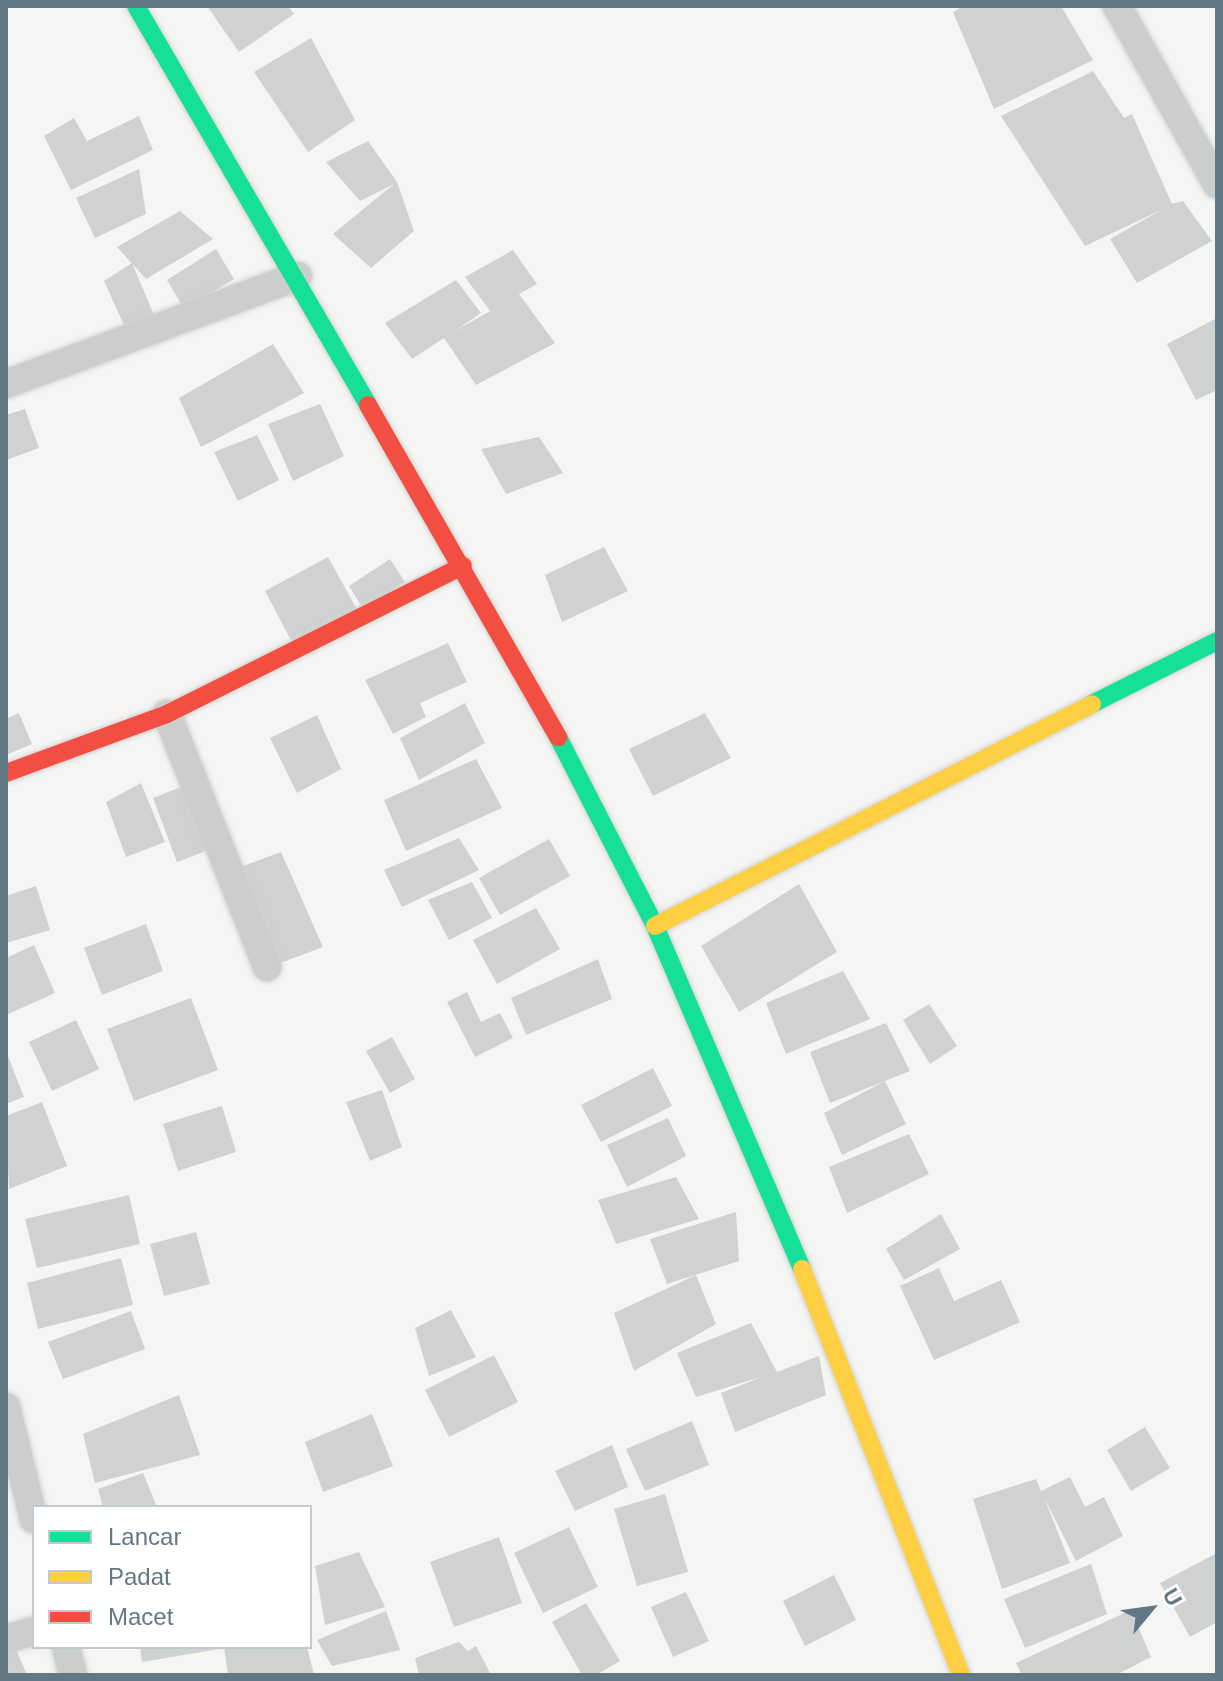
<!DOCTYPE html>
<html>
<head>
<meta charset="utf-8">
<style>
  body { margin:0 }
  #map { position:relative; width:1223px; height:1681px; overflow:hidden; background:#f5f5f3; font-family:Helvetica,sans-serif }
  div>[style] { position:absolute }
  [style*='--x'] { left:calc(var(--x)*1px); top:calc(var(--y)*1px); width:calc(var(--w)*1px); rotate:calc(var(--a)*1deg) }
  .building>* { inset:0; background:#d0d1d1 }
  .roads { filter:drop-shadow(0 0 2px #d1d3d3) drop-shadow(0 0 2px #d1d3d3) }
  .street>* { height:28px; margin:-14px; padding:0 14px; transform-origin:14px; border-radius:14px; background:#cccece }
  .fast>* { height:18px; margin:-9px; padding:0 9px; transform-origin:9px; border-radius:9px; background:#16e098 }
  .slow>* { height:18px; margin:-9px; padding:0 9px; transform-origin:9px; border-radius:9px; background:#ffcf43 }
  .jam>* { height:18px; margin:-9px; padding:0 9px; transform-origin:9px; border-radius:9px; background:#f24e42 }
  span { translate:-50% -50%; white-space:nowrap; text-align:center; line-height:1.15; -webkit-text-stroke:8px #fff; paint-order:stroke }
  .frame { position:absolute; inset:0; border:8px solid #637885; pointer-events:none }
  .legend { position:absolute; left:32px; top:1505px; width:280px; height:144px; box-sizing:border-box; background:#fff; border:2px solid #c1c9ce; margin:0; padding:10px 14px; list-style:none; font-size:24px; color:#637885 }
  .legend li { display:flex; align-items:center; gap:16px; height:40px }
  .legend b { width:40px; border:2px solid #c1c9ce }
  .north { position:absolute; left:1111px; top:1569px; width:80px; height:80px; -webkit-text-stroke:6px #fff; paint-order:stroke; rotate:61deg; font-size:22px; font-weight:700; line-height:32px; text-align:center; color:#637885 }
  .north::after { content:''; display:block; margin:auto; width:28px; height:36px; background:#637885; clip-path:polygon(50% 0,100% 100%,50% 72%,0 100%) }
</style>
</head>
<body>
<div id="map">
  <div class="building">
    <div style="clip-path:polygon(207px 6px,288px 6px,294px 14px,239px 52px)"></div>
    <div style="clip-path:polygon(964px 6px,1061px 6px,1093px 60px,994px 109px,953px 12px)"></div>
    <div style="clip-path:polygon(311px 38px,355px 120px,308px 152px,254px 72px)"></div>
    <div style="clip-path:polygon(1093px 71px,1124px 118px,1132px 114px,1172px 204px,1183px 201px,1212px 241px,1137px 283px,1110px 239px,1163px 209px,1085px 246px,1001px 116px)"></div>
    <div style="clip-path:polygon(139px 116px,153px 150px,71px 190px,44px 136px,74px 118px,87px 141px)"></div>
    <div style="clip-path:polygon(368px 141px,397px 182px,414px 231px,371px 268px,333px 234px,394px 184px,360px 201px,326px 162px)"></div>
    <div style="clip-path:polygon(139px 169px,146px 214px,95px 238px,76px 198px)"></div>
    <div style="clip-path:polygon(180px 211px,213px 239px,146px 279px,117px 247px)"></div>
    <div style="clip-path:polygon(216px 249px,234px 279px,184px 309px,167px 280px)"></div>
    <div style="clip-path:polygon(513px 250px,537px 284px,519px 294px,555px 343px,476px 385px,444px 338px,412px 359px,385px 323px,456px 280px,481px 313px,455px 331px,490px 311px,465px 277px)"></div>
    <div style="clip-path:polygon(132px 263px,154px 315px,124px 325px,104px 281px)"></div>
    <div style="clip-path:polygon(1217px 318px,1217px 390px,1196px 400px,1167px 344px)"></div>
    <div style="clip-path:polygon(273px 344px,304px 393px,201px 447px,179px 398px)"></div>
    <div style="clip-path:polygon(320px 404px,344px 456px,293px 481px,268px 424px)"></div>
    <div style="clip-path:polygon(25px 409px,39px 448px,6px 460px,6px 415px)"></div>
    <div style="clip-path:polygon(257px 435px,279px 480px,238px 501px,214px 452px)"></div>
    <div style="clip-path:polygon(539px 437px,563px 473px,506px 494px,481px 449px)"></div>
    <div style="clip-path:polygon(604px 547px,628px 591px,562px 622px,545px 575px)"></div>
    <div style="clip-path:polygon(328px 557px,358px 611px,294px 646px,265px 591px)"></div>
    <div style="clip-path:polygon(390px 559px,405px 582px,363px 609px,349px 586px)"></div>
    <div style="clip-path:polygon(448px 643px,467px 682px,420px 703px,426px 717px,393px 734px,365px 680px)"></div>
    <div style="clip-path:polygon(465px 703px,485px 743px,419px 780px,400px 738px)"></div>
    <div style="clip-path:polygon(19px 713px,32px 744px,6px 755px,6px 719px)"></div>
    <div style="clip-path:polygon(705px 713px,731px 758px,653px 796px,629px 749px)"></div>
    <div style="clip-path:polygon(317px 715px,341px 769px,297px 793px,270px 738px)"></div>
    <div style="clip-path:polygon(476px 759px,502px 808px,406px 851px,384px 800px)"></div>
    <div style="clip-path:polygon(141px 783px,165px 842px,126px 857px,106px 802px)"></div>
    <div style="clip-path:polygon(189px 784px,214px 848px,177px 862px,153px 798px)"></div>
    <div style="clip-path:polygon(459px 838px,479px 870px,402px 907px,384px 870px)"></div>
    <div style="clip-path:polygon(549px 839px,570px 876px,500px 915px,479px 878px)"></div>
    <div style="clip-path:polygon(281px 852px,323px 947px,275px 965px,235px 869px)"></div>
    <div style="clip-path:polygon(472px 882px,492px 918px,449px 940px,428px 900px)"></div>
    <div style="clip-path:polygon(799px 884px,837px 952px,739px 1012px,701px 946px)"></div>
    <div style="clip-path:polygon(36px 886px,50px 930px,6px 943px,6px 896px)"></div>
    <div style="clip-path:polygon(536px 908px,560px 949px,497px 984px,473px 940px)"></div>
    <div style="clip-path:polygon(146px 924px,163px 971px,102px 995px,84px 948px)"></div>
    <div style="clip-path:polygon(34px 945px,55px 993px,6px 1015px,6px 958px)"></div>
    <div style="clip-path:polygon(598px 959px,612px 999px,526px 1035px,511px 998px)"></div>
    <div style="clip-path:polygon(843px 971px,870px 1019px,786px 1054px,766px 1003px)"></div>
    <div style="clip-path:polygon(467px 992px,481px 1022px,500px 1013px,513px 1038px,475px 1057px,447px 1002px)"></div>
    <div style="clip-path:polygon(191px 998px,218px 1070px,134px 1101px,107px 1029px)"></div>
    <div style="clip-path:polygon(929px 1004px,957px 1046px,930px 1064px,903px 1020px)"></div>
    <div style="clip-path:polygon(76px 1020px,99px 1069px,52px 1091px,29px 1042px)"></div>
    <div style="clip-path:polygon(886px 1023px,910px 1071px,885px 1081px,906px 1124px,842px 1155px,824px 1113px,885px 1081px,830px 1103px,810px 1052px)"></div>
    <div style="clip-path:polygon(392px 1037px,415px 1079px,390px 1093px,366px 1051px)"></div>
    <div style="clip-path:polygon(6px 1051px,24px 1097px,6px 1104px)"></div>
    <div style="clip-path:polygon(653px 1068px,672px 1106px,601px 1142px,581px 1105px)"></div>
    <div style="clip-path:polygon(382px 1090px,402px 1147px,370px 1161px,346px 1102px)"></div>
    <div style="clip-path:polygon(42px 1102px,67px 1166px,9px 1189px,6px 1116px)"></div>
    <div style="clip-path:polygon(222px 1106px,236px 1152px,178px 1171px,163px 1124px)"></div>
    <div style="clip-path:polygon(668px 1118px,686px 1156px,627px 1187px,607px 1145px)"></div>
    <div style="clip-path:polygon(909px 1134px,929px 1174px,847px 1213px,829px 1167px)"></div>
    <div style="clip-path:polygon(676px 1177px,699px 1219px,616px 1244px,598px 1200px)"></div>
    <div style="clip-path:polygon(129px 1195px,140px 1244px,37px 1268px,25px 1219px)"></div>
    <div style="clip-path:polygon(736px 1212px,739px 1261px,667px 1284px,650px 1239px)"></div>
    <div style="clip-path:polygon(941px 1214px,960px 1249px,904px 1280px,886px 1249px)"></div>
    <div style="clip-path:polygon(196px 1232px,210px 1284px,164px 1296px,150px 1244px)"></div>
    <div style="clip-path:polygon(121px 1258px,133px 1305px,38px 1329px,27px 1283px)"></div>
    <div style="clip-path:polygon(939px 1268px,954px 1301px,1001px 1280px,1020px 1322px,934px 1360px,900px 1286px)"></div>
    <div style="clip-path:polygon(696px 1275px,716px 1324px,634px 1371px,614px 1313px)"></div>
    <div style="clip-path:polygon(451px 1310px,476px 1357px,429px 1376px,415px 1328px)"></div>
    <div style="clip-path:polygon(131px 1311px,145px 1349px,63px 1379px,48px 1342px)"></div>
    <div style="clip-path:polygon(751px 1323px,777px 1372px,819px 1356px,826px 1395px,735px 1432px,721px 1393px,764px 1376px,696px 1397px,677px 1353px)"></div>
    <div style="clip-path:polygon(494px 1355px,518px 1402px,449px 1437px,425px 1390px)"></div>
    <div style="clip-path:polygon(179px 1395px,200px 1455px,95px 1483px,83px 1434px)"></div>
    <div style="clip-path:polygon(372px 1414px,393px 1466px,323px 1492px,305px 1442px)"></div>
    <div style="clip-path:polygon(692px 1421px,709px 1465px,645px 1491px,626px 1449px)"></div>
    <div style="clip-path:polygon(1145px 1427px,1170px 1468px,1131px 1491px,1107px 1450px)"></div>
    <div style="clip-path:polygon(612px 1445px,628px 1487px,575px 1511px,555px 1471px)"></div>
    <div style="clip-path:polygon(143px 1473px,157px 1507px,103px 1507px,98px 1489px)"></div>
    <div style="clip-path:polygon(1070px 1477px,1085px 1507px,1104px 1497px,1123px 1536px,1076px 1561px,1044px 1497px,1070px 1563px,1002px 1589px,973px 1499px,1036px 1479px,1041px 1491px)"></div>
    <div style="clip-path:polygon(665px 1494px,688px 1572px,637px 1586px,614px 1509px)"></div>
    <div style="clip-path:polygon(569px 1527px,598px 1587px,543px 1613px,514px 1553px)"></div>
    <div style="clip-path:polygon(499px 1537px,522px 1603px,454px 1627px,430px 1562px)"></div>
    <div style="clip-path:polygon(359px 1552px,385px 1607px,325px 1625px,315px 1566px)"></div>
    <div style="clip-path:polygon(1217px 1553px,1217px 1622px,1190px 1637px,1160px 1583px)"></div>
    <div style="clip-path:polygon(1091px 1564px,1107px 1614px,1025px 1648px,1004px 1599px)"></div>
    <div style="clip-path:polygon(834px 1575px,856px 1620px,805px 1646px,783px 1601px)"></div>
    <div style="clip-path:polygon(686px 1592px,709px 1641px,673px 1657px,651px 1607px)"></div>
    <div style="clip-path:polygon(586px 1603px,620px 1661px,596px 1675px,582px 1675px,552px 1622px)"></div>
    <div style="clip-path:polygon(1131px 1610px,1151px 1657px,1116px 1675px,1022px 1675px,1016px 1663px)"></div>
    <div style="clip-path:polygon(386px 1611px,400px 1650px,332px 1666px,317px 1640px)"></div>
    <div style="clip-path:polygon(13px 1642px,27px 1675px,6px 1675px,6px 1645px)"></div>
    <div style="clip-path:polygon(459px 1642px,468px 1651px,476px 1646px,491px 1675px,419px 1675px,415px 1658px)"></div>
    <div style="clip-path:polygon(140px 1647px,218px 1647px,219px 1649px,142px 1662px)"></div>
    <div style="clip-path:polygon(224px 1647px,307px 1647px,314px 1675px,228px 1675px)"></div>
  </div>
  <div class="roads">
    <div class="street">
      <div style="--x:1117;--y:6;--w:204;--a:60.7"></div>
      <div style="--x:6;--y:384;--w:311;--a:-20.3"></div>
      <div style="--x:167;--y:714;--w:272;--a:68.4"></div>
      <div style="--x:6;--y:1407;--w:116;--a:76.1"></div>
      <div style="--x:6;--y:1639;--w:29;--a:-16"></div>
      <div style="--x:66;--y:1647;--w:29;--a:76"></div>
    </div>
    <div class="fast">
      <div style="--x:136;--y:6;--w:462;--a:59.8"></div>
      <div style="--x:1092;--y:704;--w:140;--a:-26.7"></div>
      <div style="--x:558;--y:737;--w:212;--a:62.8"></div>
      <div style="--x:655;--y:926;--w:373;--a:66.8"></div>
    </div>
    <div class="slow">
      <div style="--x:655;--y:926;--w:490;--a:-26.9"></div>
      <div style="--x:802;--y:1269;--w:436;--a:68.6"></div>
    </div>
    <div class="jam">
      <div style="--x:368;--y:405;--w:383;--a:60.2"></div>
      <div style="--x:6;--y:773;--w:171;--a:-20.1"></div>
      <div style="--x:167;--y:714;--w:331;--a:-26.6"></div>
    </div>
  </div>
  <div class="frame"></div>
  <ul class="legend">
  <li><b style="height:10px;background:#16e098"></b>Lancar</li>
  <li><b style="height:10px;background:#ffcf43"></b>Padat</li>
  <li><b style="height:10px;background:#f24e42"></b>Macet</li>
  </ul>
  <div class="north">U</div>
</div>
</body>
</html>
